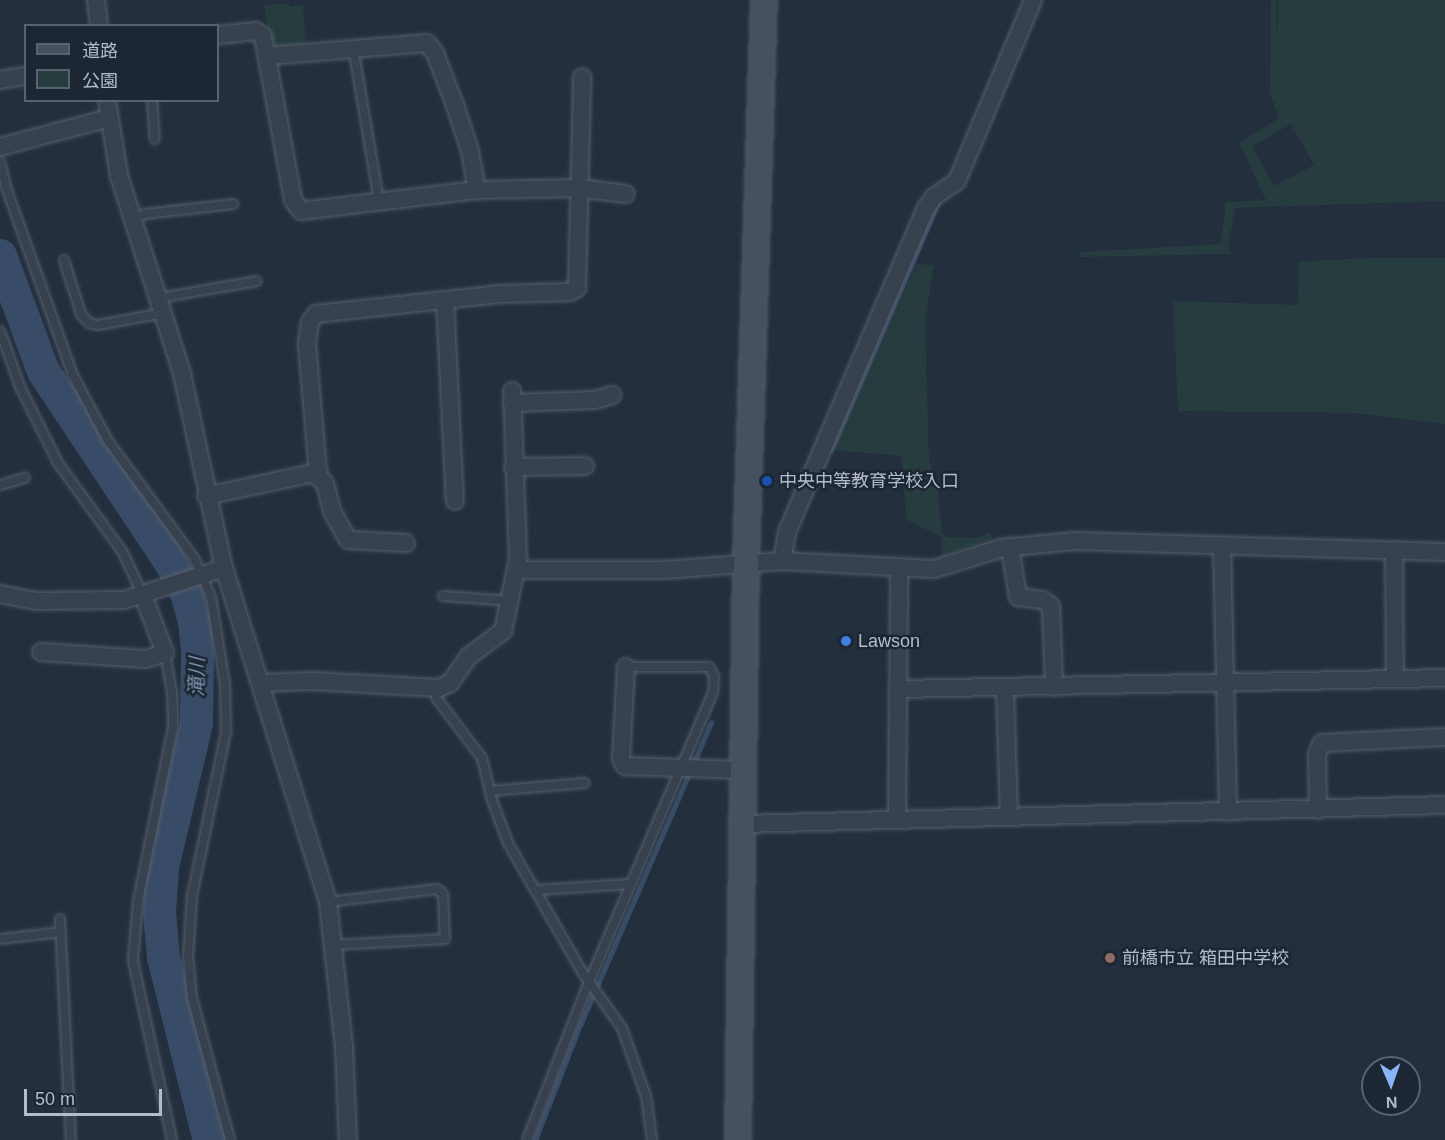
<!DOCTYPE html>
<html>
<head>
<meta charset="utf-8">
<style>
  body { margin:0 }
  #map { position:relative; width:1445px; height:1140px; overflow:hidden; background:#242f3e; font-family:Arial,"Noto Sans JP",sans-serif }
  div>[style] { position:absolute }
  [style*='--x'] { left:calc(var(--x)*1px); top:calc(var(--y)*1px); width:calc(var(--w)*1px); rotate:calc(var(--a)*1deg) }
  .green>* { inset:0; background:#263c3f }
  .stream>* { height:5px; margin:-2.5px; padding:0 2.5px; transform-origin:2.5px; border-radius:2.5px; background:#394c67 }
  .river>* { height:33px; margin:-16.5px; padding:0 16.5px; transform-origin:16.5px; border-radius:16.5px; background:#394c67 }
  .roads { filter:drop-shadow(0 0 2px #565f6c) drop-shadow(0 0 2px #565f6c) }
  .lane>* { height:8px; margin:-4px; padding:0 4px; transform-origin:4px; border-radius:4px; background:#38414e }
  .street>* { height:16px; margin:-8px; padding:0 8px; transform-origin:8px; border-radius:8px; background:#38414e }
  .secondary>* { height:24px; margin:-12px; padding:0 12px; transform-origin:12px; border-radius:12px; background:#465061 }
  .dots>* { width:16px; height:16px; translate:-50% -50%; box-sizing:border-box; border:3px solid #1d2633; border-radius:50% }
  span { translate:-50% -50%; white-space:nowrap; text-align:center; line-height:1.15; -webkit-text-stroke:5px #1d2633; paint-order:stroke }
  .poi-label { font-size:18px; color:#b4bcc9 }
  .left { translate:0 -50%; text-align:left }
  .water-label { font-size:20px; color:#7c92b1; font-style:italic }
  .legend { position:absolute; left:24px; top:24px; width:195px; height:78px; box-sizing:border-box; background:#1d2633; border:2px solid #59626f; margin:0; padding:8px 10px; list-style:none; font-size:18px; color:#b4bcc9 }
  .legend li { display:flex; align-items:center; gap:12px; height:30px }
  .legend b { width:30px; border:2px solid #59626f }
  .north { position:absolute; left:1361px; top:1056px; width:60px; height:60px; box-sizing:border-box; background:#1d2633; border:2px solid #59626f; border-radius:50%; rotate:178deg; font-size:16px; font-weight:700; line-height:24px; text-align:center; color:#b4bcc9 }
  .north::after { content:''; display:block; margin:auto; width:21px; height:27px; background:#8ab4f8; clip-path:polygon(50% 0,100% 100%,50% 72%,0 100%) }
  .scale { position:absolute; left:24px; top:1089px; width:138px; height:27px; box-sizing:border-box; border:3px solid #b4bcc9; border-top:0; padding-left:8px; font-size:18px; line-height:21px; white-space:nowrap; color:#b4bcc9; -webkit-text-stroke:4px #1d2633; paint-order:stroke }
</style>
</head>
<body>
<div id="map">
  <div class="green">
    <div style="clip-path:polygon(evenodd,1271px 0,1276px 0,1277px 44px,1278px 0,1445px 0,1445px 201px,1235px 208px,1228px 248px,1232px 254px,1080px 257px,1080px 252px,1221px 244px,1226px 202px,1266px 200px,1239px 143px,1279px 118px,1270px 94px,1271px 0,1291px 124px,1314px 165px,1274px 186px,1252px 146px,1291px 124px)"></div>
    <div style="clip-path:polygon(288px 3px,290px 7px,303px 5px,306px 43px,278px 46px,269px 38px,264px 5px)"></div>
    <div style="clip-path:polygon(1366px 258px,1445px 258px,1445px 424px,1355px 413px,1178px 411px,1173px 301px,1298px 305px,1299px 262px)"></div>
    <div style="clip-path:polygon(916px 264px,934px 265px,925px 321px,929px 458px,938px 492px,942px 533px,947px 537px,976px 538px,990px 532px,992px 539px,943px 556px,941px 537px,907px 520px,901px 456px,833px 450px)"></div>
  </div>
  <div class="stream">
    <div style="--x:831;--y:450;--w:269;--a:-66.6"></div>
    <div style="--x:535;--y:1140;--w:118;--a:-68.6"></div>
    <div style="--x:578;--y:1030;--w:335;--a:-66.6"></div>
  </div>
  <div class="river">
    <div style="--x:0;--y:255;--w:124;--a:69.7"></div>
    <div style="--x:43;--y:371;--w:229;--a:56.4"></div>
    <div style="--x:170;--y:562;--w:34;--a:62"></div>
    <div style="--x:186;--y:592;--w:30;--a:75"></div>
    <div style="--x:194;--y:621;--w:31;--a:84"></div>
    <div style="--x:197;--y:652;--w:71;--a:90.8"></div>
    <div style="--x:196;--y:723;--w:148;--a:103.3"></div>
    <div style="--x:162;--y:867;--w:45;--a:93.8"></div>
    <div style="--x:159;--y:912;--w:45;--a:84.9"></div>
    <div style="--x:163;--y:957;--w:189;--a:75.9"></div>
  </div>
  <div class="roads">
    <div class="lane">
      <div style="--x:353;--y:47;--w:155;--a:80.4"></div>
      <div style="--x:152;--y:100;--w:39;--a:86"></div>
      <div style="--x:0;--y:162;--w:29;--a:76"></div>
      <div style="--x:7;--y:190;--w:196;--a:70.4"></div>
      <div style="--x:73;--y:375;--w:75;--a:62.1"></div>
      <div style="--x:108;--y:441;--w:145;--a:53.7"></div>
      <div style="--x:194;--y:558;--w:43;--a:66.4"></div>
      <div style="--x:211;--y:597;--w:88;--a:80.9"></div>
      <div style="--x:225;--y:684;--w:48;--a:88.8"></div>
      <div style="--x:226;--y:732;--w:167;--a:101.7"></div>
      <div style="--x:192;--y:896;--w:60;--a:93.8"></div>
      <div style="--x:188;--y:956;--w:42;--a:84.6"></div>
      <div style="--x:192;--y:998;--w:147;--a:75"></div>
      <div style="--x:133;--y:219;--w:13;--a:-23"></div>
      <div style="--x:145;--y:214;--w:89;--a:-6.5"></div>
      <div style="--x:64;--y:260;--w:57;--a:72.5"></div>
      <div style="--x:81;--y:314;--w:12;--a:48"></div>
      <div style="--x:89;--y:323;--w:9;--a:13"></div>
      <div style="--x:98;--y:325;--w:67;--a:-10.3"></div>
      <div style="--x:159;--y:298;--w:99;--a:-9.8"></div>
      <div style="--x:0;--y:331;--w:62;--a:70.1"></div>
      <div style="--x:21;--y:389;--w:83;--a:63.4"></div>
      <div style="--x:58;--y:463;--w:109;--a:54"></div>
      <div style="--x:122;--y:551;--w:49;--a:64.5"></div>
      <div style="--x:0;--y:485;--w:26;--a:-16"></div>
      <div style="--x:443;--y:596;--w:68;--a:4.2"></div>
      <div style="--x:165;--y:653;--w:39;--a:80"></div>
      <div style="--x:172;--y:691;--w:36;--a:88"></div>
      <div style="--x:173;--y:727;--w:177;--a:101.4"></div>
      <div style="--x:138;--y:901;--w:60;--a:94.8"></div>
      <div style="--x:133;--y:961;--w:183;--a:77.7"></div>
      <div style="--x:434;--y:688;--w:11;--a:75"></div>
      <div style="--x:437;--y:699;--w:74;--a:52.7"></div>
      <div style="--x:482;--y:758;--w:43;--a:76.6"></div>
      <div style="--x:492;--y:800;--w:46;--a:69.6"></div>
      <div style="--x:508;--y:843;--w:152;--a:60.1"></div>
      <div style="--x:584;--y:975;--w:65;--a:54.4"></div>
      <div style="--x:622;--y:1028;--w:72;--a:70.6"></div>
      <div style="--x:646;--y:1096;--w:44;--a:82.2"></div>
      <div style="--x:490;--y:791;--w:95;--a:-4.8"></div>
      <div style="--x:536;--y:890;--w:95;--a:-3.6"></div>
      <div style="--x:328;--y:902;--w:110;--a:-6.8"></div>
      <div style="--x:437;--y:889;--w:8;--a:40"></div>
      <div style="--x:443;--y:894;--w:45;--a:87.5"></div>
      <div style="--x:445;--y:939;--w:110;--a:176.9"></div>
      <div style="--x:60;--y:919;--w:221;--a:87.2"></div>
      <div style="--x:0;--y:939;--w:61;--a:-6.5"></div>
      <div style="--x:527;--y:1140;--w:170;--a:-68.6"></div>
      <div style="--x:589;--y:982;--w:315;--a:-66.8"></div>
      <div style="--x:713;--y:692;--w:16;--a:-86"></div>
      <div style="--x:714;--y:676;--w:10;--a:-119"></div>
      <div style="--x:709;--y:667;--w:83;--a:180"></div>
    </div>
    <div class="street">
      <div style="--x:96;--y:0;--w:26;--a:83"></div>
      <div style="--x:218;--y:35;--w:38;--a:-6"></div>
      <div style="--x:256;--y:31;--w:9;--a:36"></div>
      <div style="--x:263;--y:36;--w:167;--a:79.6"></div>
      <div style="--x:293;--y:200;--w:14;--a:54"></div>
      <div style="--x:301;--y:211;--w:177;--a:-6.8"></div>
      <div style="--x:477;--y:190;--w:102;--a:-1.1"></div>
      <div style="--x:579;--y:188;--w:47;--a:7.3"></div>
      <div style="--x:267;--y:56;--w:161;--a:-4.6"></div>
      <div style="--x:427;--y:43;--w:13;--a:51"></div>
      <div style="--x:435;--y:53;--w:56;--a:69"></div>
      <div style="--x:455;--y:105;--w:48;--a:71.9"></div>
      <div style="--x:470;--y:151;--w:40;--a:80"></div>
      <div style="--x:0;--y:80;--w:26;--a:-9"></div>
      <div style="--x:107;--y:100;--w:77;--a:81"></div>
      <div style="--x:119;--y:176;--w:208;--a:72.3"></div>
      <div style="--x:182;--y:374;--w:198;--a:77.8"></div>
      <div style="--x:224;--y:568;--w:350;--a:72.7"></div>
      <div style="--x:328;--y:902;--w:145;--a:83.7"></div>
      <div style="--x:344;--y:1046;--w:94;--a:87.6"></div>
      <div style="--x:0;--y:147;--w:113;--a:-14.9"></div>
      <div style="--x:445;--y:300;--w:201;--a:87.2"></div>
      <div style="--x:512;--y:403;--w:83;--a:-2.1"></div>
      <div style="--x:595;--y:400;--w:18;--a:-16"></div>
      <div style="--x:513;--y:467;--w:72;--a:-0.8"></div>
      <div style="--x:314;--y:474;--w:14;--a:39"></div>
      <div style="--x:325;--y:483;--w:29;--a:76"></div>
      <div style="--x:332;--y:511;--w:33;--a:61"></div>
      <div style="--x:348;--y:540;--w:58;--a:3"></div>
      <div style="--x:206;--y:496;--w:115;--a:-12.1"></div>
      <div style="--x:318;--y:472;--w:129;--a:-94.9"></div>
      <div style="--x:307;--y:343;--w:21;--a:-82"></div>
      <div style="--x:310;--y:322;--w:10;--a:-53"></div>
      <div style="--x:316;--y:314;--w:186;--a:-6.2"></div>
      <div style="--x:501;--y:294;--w:69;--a:-1.7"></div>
      <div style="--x:570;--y:292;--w:8;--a:-30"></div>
      <div style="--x:577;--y:288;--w:211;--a:-88.6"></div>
      <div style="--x:1222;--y:546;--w:266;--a:88.7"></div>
      <div style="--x:1010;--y:547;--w:51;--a:80.9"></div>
      <div style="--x:1018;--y:597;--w:25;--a:7"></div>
      <div style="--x:1043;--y:600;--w:10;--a:37"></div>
      <div style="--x:1051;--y:606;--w:81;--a:87.9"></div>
      <div style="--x:1394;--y:550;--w:129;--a:89.6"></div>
      <div style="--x:782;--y:561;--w:29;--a:-80"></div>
      <div style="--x:787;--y:532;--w:353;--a:-66.8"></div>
      <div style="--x:926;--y:208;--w:14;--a:-54"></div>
      <div style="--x:934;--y:197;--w:28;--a:-35"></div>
      <div style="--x:957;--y:181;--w:196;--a:-67.2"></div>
      <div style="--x:516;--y:570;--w:148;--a:0"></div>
      <div style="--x:664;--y:570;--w:118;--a:-4.4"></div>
      <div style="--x:782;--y:561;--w:152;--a:3"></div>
      <div style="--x:934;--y:569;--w:71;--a:-17.2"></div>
      <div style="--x:1002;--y:548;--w:73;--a:-5.5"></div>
      <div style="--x:1075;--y:541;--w:370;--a:1.7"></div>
      <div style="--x:0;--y:594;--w:37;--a:11"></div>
      <div style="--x:36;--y:601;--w:88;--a:-0.7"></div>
      <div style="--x:124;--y:600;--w:105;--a:-17.7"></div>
      <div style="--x:41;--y:652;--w:105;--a:3.8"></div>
      <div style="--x:146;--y:659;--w:20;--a:-18"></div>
      <div style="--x:165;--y:653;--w:62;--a:-110.8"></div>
      <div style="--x:626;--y:667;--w:92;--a:93.1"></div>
      <div style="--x:621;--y:759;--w:8;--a:60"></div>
      <div style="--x:625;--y:766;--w:119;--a:1.9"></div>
      <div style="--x:260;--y:683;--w:52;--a:-2.2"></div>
      <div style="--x:312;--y:681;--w:127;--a:3.2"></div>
      <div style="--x:439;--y:688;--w:12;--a:-24"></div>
      <div style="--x:450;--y:683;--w:32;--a:-55"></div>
      <div style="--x:468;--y:657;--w:44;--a:-36.6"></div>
      <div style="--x:503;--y:631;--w:74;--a:-78.2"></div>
      <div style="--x:518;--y:559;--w:168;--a:-92"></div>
      <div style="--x:1005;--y:688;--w:129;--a:88.2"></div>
      <div style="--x:898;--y:689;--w:547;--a:-1.15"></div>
      <div style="--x:1318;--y:810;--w:56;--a:-91"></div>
      <div style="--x:1317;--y:754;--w:12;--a:-66"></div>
      <div style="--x:1322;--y:743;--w:123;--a:-2.8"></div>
      <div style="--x:897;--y:820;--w:253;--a:-89.5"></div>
      <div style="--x:743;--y:824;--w:702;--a:-1.55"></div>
    </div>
    <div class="secondary">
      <div style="--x:738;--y:1140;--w:578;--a:-89.21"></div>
      <div style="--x:746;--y:562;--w:562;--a:-88.17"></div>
    </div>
  </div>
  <div class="dots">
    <div style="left:767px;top:481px;background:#1a4fb4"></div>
    <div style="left:846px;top:641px;background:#3f7fe0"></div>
    <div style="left:1110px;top:958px;background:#8d6e63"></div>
  </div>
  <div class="poi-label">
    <span class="left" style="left:779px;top:481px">中央中等教育学校入口</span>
    <span class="left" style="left:858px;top:641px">Lawson</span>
    <span class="left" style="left:1122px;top:958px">前橋市立 箱田中学校</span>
  </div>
  <div class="water-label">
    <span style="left:197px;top:677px;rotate:-89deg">滝川</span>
  </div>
  <ul class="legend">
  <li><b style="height:8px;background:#465061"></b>道路</li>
  <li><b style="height:16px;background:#263c3f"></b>公園</li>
  </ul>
  <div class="north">N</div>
  <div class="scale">50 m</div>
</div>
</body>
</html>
